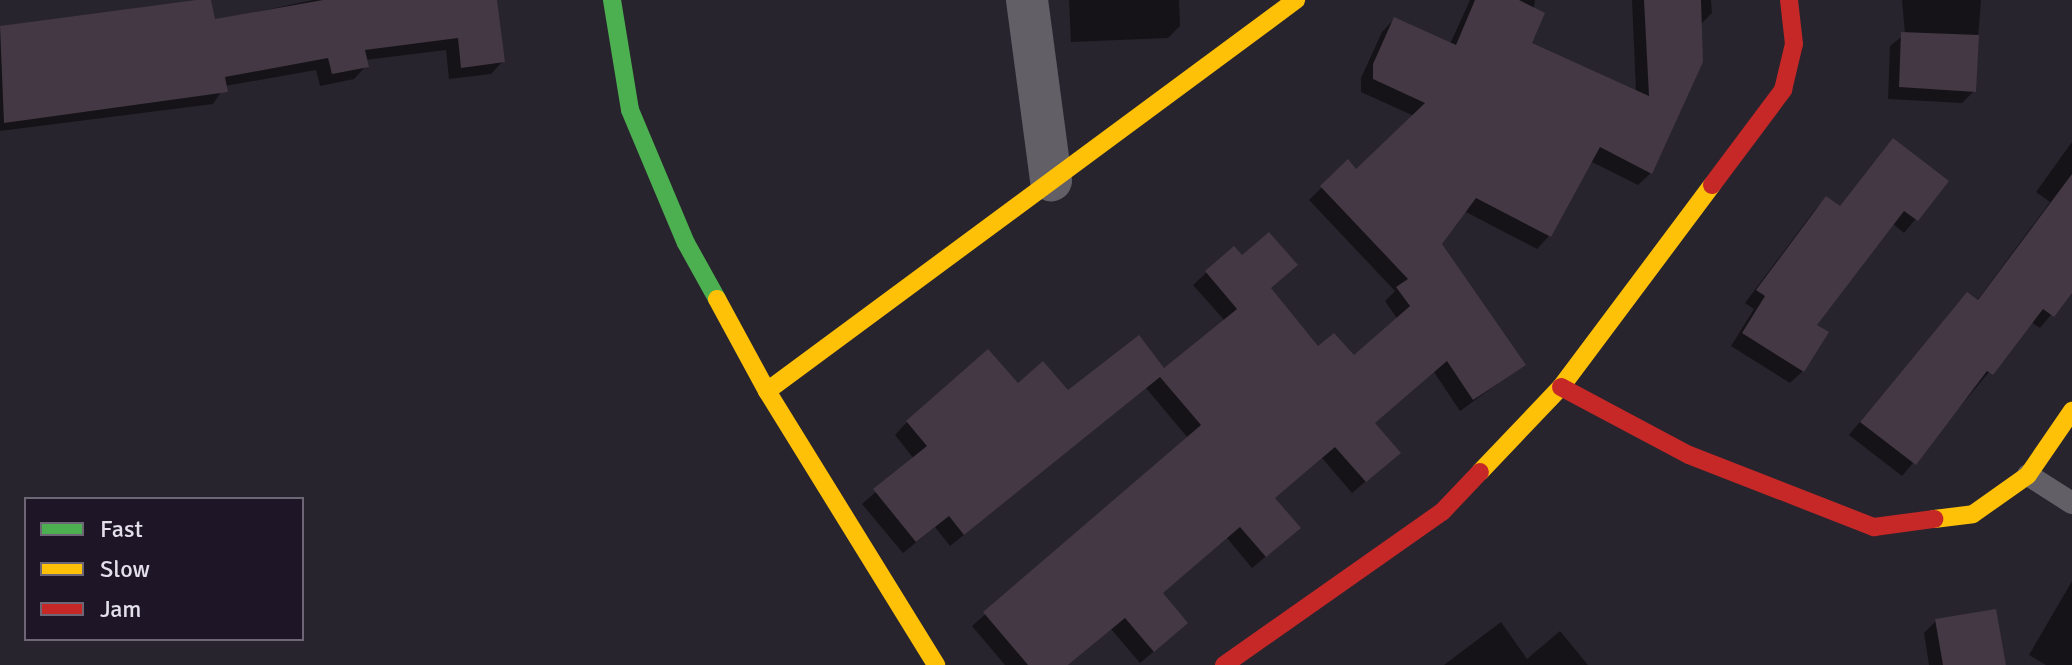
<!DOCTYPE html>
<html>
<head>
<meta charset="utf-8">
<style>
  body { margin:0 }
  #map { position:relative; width:2072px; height:665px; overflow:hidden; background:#28242d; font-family:Signika,sans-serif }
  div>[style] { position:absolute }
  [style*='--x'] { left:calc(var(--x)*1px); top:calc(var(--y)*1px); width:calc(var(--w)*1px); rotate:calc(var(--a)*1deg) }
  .shadow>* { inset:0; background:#0007 }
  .building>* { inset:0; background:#433843 }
  .lane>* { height:22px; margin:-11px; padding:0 11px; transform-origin:11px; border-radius:11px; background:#625f67 }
  .street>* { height:42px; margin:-21px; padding:0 21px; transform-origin:21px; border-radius:21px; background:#625f67 }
  .fast>* { height:18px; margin:-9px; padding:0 9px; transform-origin:9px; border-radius:9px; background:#4caf50 }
  .slow>* { height:18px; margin:-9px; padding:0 9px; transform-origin:9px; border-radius:9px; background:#ffc107 }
  .jam>* { height:18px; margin:-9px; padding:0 9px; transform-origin:9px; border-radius:9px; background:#c62828 }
  span { translate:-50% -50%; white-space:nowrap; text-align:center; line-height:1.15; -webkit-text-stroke:8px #1e1627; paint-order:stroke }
  .legend { position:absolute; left:24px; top:497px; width:280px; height:144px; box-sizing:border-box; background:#1e1627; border:2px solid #6d6675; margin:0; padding:10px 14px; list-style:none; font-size:24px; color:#e4dfeb }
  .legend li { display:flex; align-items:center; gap:16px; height:40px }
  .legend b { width:40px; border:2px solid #6d6675 }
</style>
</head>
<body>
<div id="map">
  <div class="shadow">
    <div style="clip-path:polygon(207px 0,213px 21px,313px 0,495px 0,503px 61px,491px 74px,449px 79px,446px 50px,365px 60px,366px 66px,354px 79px,320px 86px,316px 70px,225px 86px,213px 104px,0 131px,0 28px)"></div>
    <div style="clip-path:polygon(1069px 0,1179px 0,1180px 26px,1168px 38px,1071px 42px)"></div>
    <div style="clip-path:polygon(1470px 0,1535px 0,1529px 44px,1636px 92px,1632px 0,1711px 0,1712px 13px,1700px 25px,1651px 173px,1638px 185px,1590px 161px,1549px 236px,1537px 249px,1464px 211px,1440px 243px,1523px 365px,1460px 411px,1434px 372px,1373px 424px,1385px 465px,1352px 493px,1322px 458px,1273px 499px,1286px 540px,1252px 568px,1227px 538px,1161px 594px,1173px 635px,1140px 663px,1111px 629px,1068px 665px,1005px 665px,972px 626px,1188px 438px,1146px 388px,950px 546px,935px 527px,903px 553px,862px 504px,914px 459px,895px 435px,907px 422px,1018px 386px,1068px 393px,1164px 371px,1225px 321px,1193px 285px,1233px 248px,1318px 349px,1353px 358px,1398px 320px,1385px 301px,1395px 291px,1309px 200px,1348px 162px,1356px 172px,1414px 116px,1361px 92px,1361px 78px,1382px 32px,1394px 19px,1450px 44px)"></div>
    <div style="clip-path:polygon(1902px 0,1981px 0,1974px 91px,1962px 103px,1888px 99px,1890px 46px,1905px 34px)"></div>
    <div style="clip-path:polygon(1893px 140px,1947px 181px,1904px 233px,1892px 223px,1814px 325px,1803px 371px,1790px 383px,1731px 346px,1754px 309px,1745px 303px,1814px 211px,1826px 198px,1839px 208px)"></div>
    <div style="clip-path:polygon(2072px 142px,2072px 290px,2040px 328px,2031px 322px,1902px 476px,1849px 435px,1955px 307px,1976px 302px,2050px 202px,2036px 192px)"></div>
    <div style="clip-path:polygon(2072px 581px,2072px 665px,2046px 665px,2029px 655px)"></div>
    <div style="clip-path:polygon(1936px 621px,2004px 665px,1929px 665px,1924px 633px)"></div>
    <div style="clip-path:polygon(1501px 622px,1527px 659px,1560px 631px,1588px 665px,1444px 665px)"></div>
  </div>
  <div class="building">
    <div style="clip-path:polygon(196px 0,211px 0,215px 19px,323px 0,497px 0,505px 62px,461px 68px,458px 38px,365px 50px,369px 67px,332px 74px,328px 58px,225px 77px,228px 92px,4px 123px,0 26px)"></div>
    <div style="clip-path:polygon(1475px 0,1519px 0,1545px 13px,1532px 43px,1649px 96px,1644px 0,1701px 0,1703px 62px,1652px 174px,1600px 147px,1551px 237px,1476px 198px,1442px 244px,1526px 365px,1473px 400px,1447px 361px,1375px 423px,1401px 453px,1366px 482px,1335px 447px,1275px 498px,1301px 528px,1266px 557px,1240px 527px,1163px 593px,1188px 623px,1154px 652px,1125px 618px,1068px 665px,1028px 665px,983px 612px,1201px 425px,1160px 377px,964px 535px,949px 516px,916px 542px,873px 489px,927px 446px,906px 421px,988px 349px,1018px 383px,1043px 361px,1068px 390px,1139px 335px,1164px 368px,1237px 309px,1205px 271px,1234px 246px,1242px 255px,1269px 232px,1298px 265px,1271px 288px,1318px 346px,1334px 333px,1354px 355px,1410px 306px,1396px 287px,1408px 279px,1320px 186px,1348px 159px,1356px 169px,1425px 103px,1373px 79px,1373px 64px,1394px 17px,1456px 45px)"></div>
    <div style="clip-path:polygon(1901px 32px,1979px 35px,1976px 92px,1899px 87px)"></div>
    <div style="clip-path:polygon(1893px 138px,1949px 181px,1918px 221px,1904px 211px,1817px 325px,1829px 332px,1804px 372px,1742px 333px,1765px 296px,1756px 290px,1826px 196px,1840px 206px)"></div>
    <div style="clip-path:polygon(2072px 174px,2072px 293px,2054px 317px,2043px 309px,1993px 375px,1987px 371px,1916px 465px,1860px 422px,1967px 292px,1978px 300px)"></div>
    <div style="clip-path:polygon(1996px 609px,2006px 665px,1943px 665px,1935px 619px)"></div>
  </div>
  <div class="lane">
    <div style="--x:2028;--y:475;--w:52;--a:32.5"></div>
  </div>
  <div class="street">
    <div style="--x:1027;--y:0;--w:182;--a:82.4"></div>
  </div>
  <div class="fast">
    <div style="--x:612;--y:0;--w:111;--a:80.7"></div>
    <div style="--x:630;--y:110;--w:144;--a:67.2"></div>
    <div style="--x:686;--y:243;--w:64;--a:61"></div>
  </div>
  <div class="slow">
    <div style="--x:717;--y:299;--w:105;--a:61.5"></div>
    <div style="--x:767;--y:391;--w:322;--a:58.3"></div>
    <div style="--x:767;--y:391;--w:658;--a:-36.47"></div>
    <div style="--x:1480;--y:472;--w:117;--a:-46.4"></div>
    <div style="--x:1561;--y:387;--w:252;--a:-53.2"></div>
    <div style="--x:1934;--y:519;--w:39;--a:-7"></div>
    <div style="--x:1973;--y:514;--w:67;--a:-35.3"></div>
    <div style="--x:2028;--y:475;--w:78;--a:-55.5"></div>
  </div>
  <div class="jam">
    <div style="--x:1712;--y:185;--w:119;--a:-53.2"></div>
    <div style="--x:1783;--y:90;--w:47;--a:-76.6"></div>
    <div style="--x:1794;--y:44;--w:44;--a:-96.5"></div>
    <div style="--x:1561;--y:387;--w:145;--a:28"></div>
    <div style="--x:1689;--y:455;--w:199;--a:21.3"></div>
    <div style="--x:1874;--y:527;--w:61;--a:-7.6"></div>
    <div style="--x:1224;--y:665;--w:266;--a:-35.1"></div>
    <div style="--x:1442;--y:512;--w:55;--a:-46.5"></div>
  </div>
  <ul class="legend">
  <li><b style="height:10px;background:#4caf50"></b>Fast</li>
  <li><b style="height:10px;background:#ffc107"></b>Slow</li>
  <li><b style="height:10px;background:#c62828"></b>Jam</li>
  </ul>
</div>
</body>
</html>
